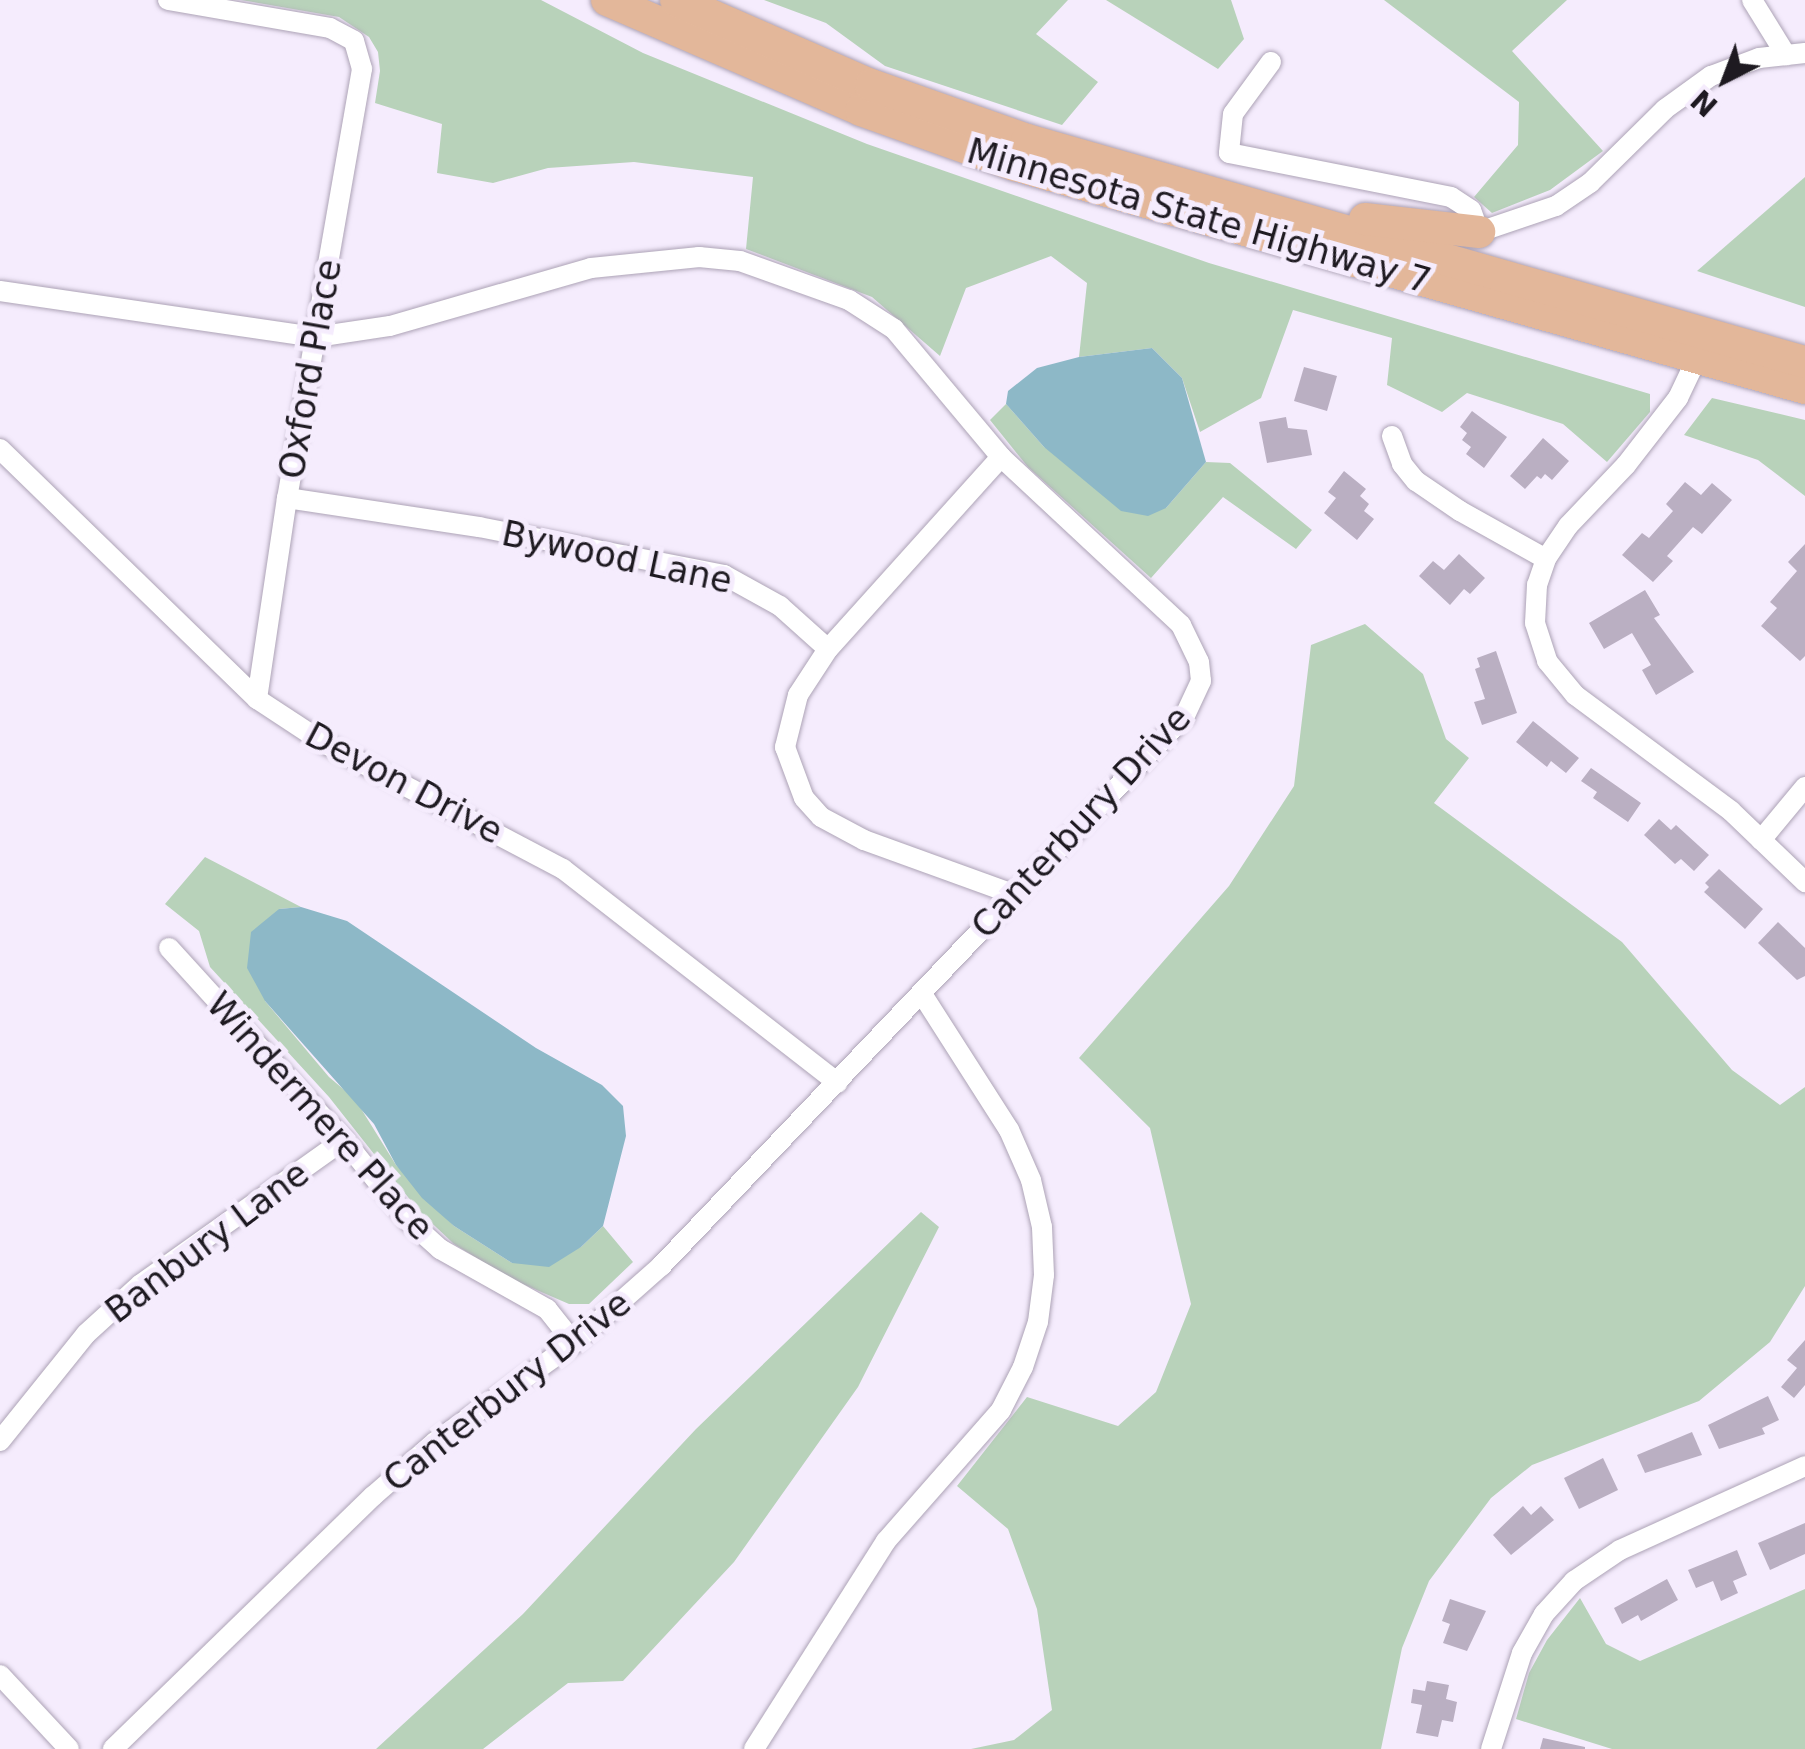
<!DOCTYPE html>
<html>
<head>
<meta charset="utf-8">
<style>
  body { margin:0 }
  #map { position:relative; width:1805px; height:1749px; overflow:hidden; background:#f5ecfd; font-family:"DejaVu Sans",sans-serif }
  div>[style] { position:absolute }
  [style*='--x'] { left:calc(var(--x)*1px); top:calc(var(--y)*1px); width:calc(var(--w)*1px); rotate:calc(var(--a)*1deg) }
  .green>* { inset:0; background:#b8d2ba }
  .water>* { inset:0; background:#8db8c7 }
  .building>* { inset:0; background:#baafc2 }
  .roads { filter:drop-shadow(0 0 2px #ada3b6) drop-shadow(0 0 2px #ada3b6) }
  .minor>* { height:20px; margin:-10px; padding:0 10px; transform-origin:10px; border-radius:10px; background:#fff }
  .primary>* { height:32px; margin:-16px; padding:0 16px; transform-origin:16px; border-radius:16px; background:#e3b79a }
  span { translate:-50% -50%; white-space:nowrap; text-align:center; line-height:1.15; -webkit-text-stroke:10px #f5ecfd; paint-order:stroke }
  .street-label { font-size:35px; color:#1e1a21 }
  .north { position:absolute; left:1675px; top:30px; width:100px; height:100px; -webkit-text-stroke:8px #f5ecfd; paint-order:stroke; rotate:222deg; font-size:28px; font-weight:700; line-height:40px; text-align:center; color:#1e1a21 }
  .north::after { content:''; display:block; margin:auto; width:35px; height:45px; background:#1e1a21; clip-path:polygon(50% 0,100% 100%,50% 72%,0 100%) }
</style>
</head>
<body>
<div id="map">
  <div class="green">
    <div style="clip-path:polygon(241px 0,541px 0,643px 53px,867px 144px,1209px 263px,1650px 394px,1650px 412px,1607px 462px,1563px 424px,1467px 393px,1442px 412px,1387px 385px,1392px 338px,1293px 310px,1261px 398px,1200px 432px,1182px 378px,1152px 348px,1079px 357px,1087px 283px,1051px 256px,966px 288px,940px 356px,872px 297px,746px 249px,753px 177px,634px 162px,548px 168px,493px 183px,437px 173px,442px 124px,375px 103px,380px 71px,378px 52px,369px 37px,339px 17px)"></div>
    <div style="clip-path:polygon(764px 0,1068px 0,1036px 34px,1098px 82px,1062px 125px,885px 66px,826px 23px)"></div>
    <div style="clip-path:polygon(1106px 0,1231px 0,1244px 39px,1218px 69px)"></div>
    <div style="clip-path:polygon(1384px 0,1567px 0,1512px 51px,1603px 151px,1550px 190px,1492px 213px,1474px 197px,1518px 145px,1519px 102px)"></div>
    <div style="clip-path:polygon(1805px 177px,1805px 307px,1697px 271px)"></div>
    <div style="clip-path:polygon(1712px 398px,1805px 420px,1805px 496px,1758px 460px,1684px 435px)"></div>
    <div style="clip-path:polygon(1006px 404px,1044px 447px,1166px 508px,1206px 462px,1230px 463px,1312px 530px,1296px 549px,1223px 497px,1151px 578px,1028px 467px,990px 420px)"></div>
    <div style="clip-path:polygon(1365px 624px,1423px 674px,1446px 739px,1469px 758px,1434px 803px,1622px 942px,1732px 1070px,1780px 1105px,1805px 1087px,1805px 1286px,1770px 1342px,1699px 1401px,1532px 1465px,1491px 1498px,1429px 1581px,1402px 1648px,1381px 1749px,971px 1749px,1014px 1740px,1052px 1710px,1037px 1609px,1008px 1529px,957px 1486px,1027px 1397px,1118px 1426px,1156px 1392px,1191px 1304px,1150px 1128px,1079px 1058px,1229px 886px,1294px 786px,1311px 645px)"></div>
    <div style="clip-path:polygon(205px 857px,301px 907px,279px 909px,265px 1001px,329px 1077px,355px 1099px,396px 1165px,454px 1226px,512px 1263px,581px 1247px,603px 1226px,633px 1262px,589px 1304px,569px 1304px,509px 1278px,454px 1244px,419px 1211px,329px 1097px,210px 967px,199px 931px,165px 904px)"></div>
    <div style="clip-path:polygon(921px 1212px,939px 1227px,858px 1387px,734px 1562px,623px 1681px,568px 1683px,483px 1749px,376px 1749px,523px 1614px,696px 1429px)"></div>
    <div style="clip-path:polygon(1805px 1589px,1805px 1749px,1612px 1749px,1516px 1719px,1529px 1673px,1547px 1640px,1580px 1598px,1606px 1644px,1640px 1661px)"></div>
  </div>
  <div class="water">
    <div style="clip-path:polygon(1152px 348px,1182px 378px,1206px 462px,1166px 508px,1148px 516px,1121px 511px,1044px 447px,1006px 404px,1008px 391px,1037px 368px,1079px 357px)"></div>
    <div style="clip-path:polygon(301px 907px,347px 921px,536px 1048px,602px 1085px,623px 1106px,626px 1136px,603px 1226px,581px 1247px,549px 1267px,512px 1263px,454px 1226px,422px 1198px,396px 1165px,374px 1124px,265px 1001px,247px 968px,251px 932px,279px 909px)"></div>
  </div>
  <div class="building">
    <div style="clip-path:polygon(1304px 367px,1337px 376px,1327px 411px,1294px 401px)"></div>
    <div style="clip-path:polygon(1472px 411px,1507px 437px,1484px 468px,1466px 454px,1471px 447px,1462px 440px,1467px 433px,1460px 427px)"></div>
    <div style="clip-path:polygon(1286px 417px,1288px 428px,1307px 430px,1312px 455px,1267px 463px,1259px 422px)"></div>
    <div style="clip-path:polygon(1543px 438px,1569px 461px,1552px 480px,1545px 474px,1541px 479px,1537px 476px,1525px 489px,1510px 476px)"></div>
    <div style="clip-path:polygon(1344px 471px,1366px 489px,1360px 496px,1369px 504px,1364px 511px,1374px 519px,1357px 540px,1324px 513px,1336px 498px,1328px 492px)"></div>
    <div style="clip-path:polygon(1685px 482px,1701px 495px,1712px 483px,1732px 500px,1702px 534px,1693px 527px,1667px 556px,1673px 561px,1653px 582px,1622px 555px,1642px 533px,1649px 538px,1673px 511px,1666px 504px)"></div>
    <div style="clip-path:polygon(1805px 544px,1805px 656px,1800px 661px,1761px 626px,1777px 608px,1770px 602px,1797px 571px,1788px 562px)"></div>
    <div style="clip-path:polygon(1459px 554px,1485px 578px,1470px 594px,1464px 589px,1450px 605px,1419px 576px,1433px 561px,1444px 570px)"></div>
    <div style="clip-path:polygon(1645px 590px,1660px 615px,1654px 618px,1694px 672px,1656px 695px,1642px 670px,1651px 665px,1632px 633px,1604px 649px,1589px 623px)"></div>
    <div style="clip-path:polygon(1496px 651px,1517px 713px,1482px 725px,1474px 702px,1485px 699px,1475px 669px,1480px 667px,1477px 658px)"></div>
    <div style="clip-path:polygon(1533px 721px,1579px 758px,1566px 773px,1551px 761px,1547px 767px,1516px 742px)"></div>
    <div style="clip-path:polygon(1591px 768px,1641px 803px,1628px 822px,1593px 798px,1597px 792px,1581px 781px)"></div>
    <div style="clip-path:polygon(1659px 819px,1671px 830px,1676px 825px,1709px 855px,1694px 871px,1681px 859px,1675px 864px,1644px 835px)"></div>
    <div style="clip-path:polygon(1719px 869px,1763px 909px,1745px 929px,1704px 892px,1709px 887px,1705px 883px)"></div>
    <div style="clip-path:polygon(1778px 922px,1805px 948px,1805px 976px,1797px 980px,1758px 943px)"></div>
    <div style="clip-path:polygon(1805px 1340px,1805px 1385px,1794px 1398px,1781px 1387px,1797px 1368px,1787px 1360px)"></div>
    <div style="clip-path:polygon(1768px 1396px,1779px 1420px,1762px 1428px,1765px 1434px,1719px 1449px,1708px 1425px)"></div>
    <div style="clip-path:polygon(1692px 1432px,1702px 1455px,1645px 1473px,1637px 1455px)"></div>
    <div style="clip-path:polygon(1603px 1458px,1618px 1490px,1579px 1509px,1564px 1478px)"></div>
    <div style="clip-path:polygon(1523px 1506px,1531px 1515px,1541px 1506px,1554px 1520px,1511px 1555px,1493px 1535px)"></div>
    <div style="clip-path:polygon(1805px 1523px,1805px 1554px,1770px 1570px,1758px 1543px)"></div>
    <div style="clip-path:polygon(1737px 1550px,1747px 1575px,1733px 1581px,1738px 1593px,1721px 1601px,1713px 1581px,1696px 1588px,1688px 1570px)"></div>
    <div style="clip-path:polygon(1667px 1579px,1678px 1600px,1641px 1621px,1638px 1615px,1622px 1624px,1614px 1608px)"></div>
    <div style="clip-path:polygon(1450px 1599px,1486px 1611px,1467px 1651px,1443px 1643px,1450px 1624px,1442px 1621px)"></div>
    <div style="clip-path:polygon(1427px 1681px,1449px 1685px,1446px 1699px,1457px 1702px,1453px 1722px,1442px 1720px,1438px 1737px,1416px 1733px,1422px 1705px,1411px 1703px,1413px 1689px,1425px 1691px)"></div>
    <div style="clip-path:polygon(1543px 1738px,1585px 1747px,1585px 1749px,1540px 1749px)"></div>
  </div>
  <div class="roads">
    <div class="minor">
      <div style="--x:168;--y:0;--w:164;--a:9.8"></div>
      <div style="--x:330;--y:28;--w:27;--a:28"></div>
      <div style="--x:354;--y:41;--w:29;--a:74"></div>
      <div style="--x:362;--y:69;--w:436;--a:99.9"></div>
      <div style="--x:287;--y:498;--w:203;--a:98.5"></div>
      <div style="--x:1752;--y:0;--w:65;--a:58.3"></div>
      <div style="--x:1271;--y:62;--w:64;--a:126.2"></div>
      <div style="--x:1233;--y:114;--w:39;--a:96"></div>
      <div style="--x:1229;--y:153;--w:226;--a:11.2"></div>
      <div style="--x:1451;--y:197;--w:24;--a:33"></div>
      <div style="--x:1471;--y:210;--w:23;--a:70"></div>
      <div style="--x:1479;--y:232;--w:81;--a:-18.7"></div>
      <div style="--x:1556;--y:206;--w:41;--a:-34.1"></div>
      <div style="--x:1590;--y:183;--w:105;--a:-44.6"></div>
      <div style="--x:1665;--y:109;--w:57;--a:-35.7"></div>
      <div style="--x:1711;--y:76;--w:51;--a:-20.6"></div>
      <div style="--x:1759;--y:58;--w:46;--a:-6.2"></div>
      <div style="--x:0;--y:291;--w:319;--a:8.3"></div>
      <div style="--x:316;--y:337;--w:75;--a:-8.5"></div>
      <div style="--x:390;--y:326;--w:209;--a:-16.1"></div>
      <div style="--x:591;--y:268;--w:109;--a:-5.8"></div>
      <div style="--x:699;--y:257;--w:41;--a:5.6"></div>
      <div style="--x:740;--y:261;--w:116;--a:19.7"></div>
      <div style="--x:849;--y:300;--w:54;--a:32.8"></div>
      <div style="--x:894;--y:329;--w:167;--a:50.1"></div>
      <div style="--x:1001;--y:457;--w:246;--a:43"></div>
      <div style="--x:1181;--y:625;--w:41;--a:64.1"></div>
      <div style="--x:1199;--y:662;--w:19;--a:84"></div>
      <div style="--x:1201;--y:681;--w:40;--a:115"></div>
      <div style="--x:1184;--y:717;--w:758;--a:133.61"></div>
      <div style="--x:661;--y:1266;--w:116;--a:138.5"></div>
      <div style="--x:574;--y:1343;--w:171;--a:144.5"></div>
      <div style="--x:435;--y:1442;--w:82;--a:138.9"></div>
      <div style="--x:373;--y:1496;--w:363;--a:135.8"></div>
      <div style="--x:1697;--y:358;--w:44;--a:115.4"></div>
      <div style="--x:1678;--y:398;--w:85;--a:127.8"></div>
      <div style="--x:1626;--y:465;--w:84;--a:133.6"></div>
      <div style="--x:1568;--y:526;--w:40;--a:124"></div>
      <div style="--x:1546;--y:559;--w:28;--a:109"></div>
      <div style="--x:1537;--y:585;--w:38;--a:93"></div>
      <div style="--x:1535;--y:623;--w:40;--a:72"></div>
      <div style="--x:1547;--y:661;--w:44;--a:50.5"></div>
      <div style="--x:1575;--y:695;--w:194;--a:36.6"></div>
      <div style="--x:1731;--y:811;--w:103;--a:43.8"></div>
      <div style="--x:1392;--y:436;--w:30;--a:70"></div>
      <div style="--x:1402;--y:464;--w:22;--a:51"></div>
      <div style="--x:1416;--y:481;--w:53;--a:34.3"></div>
      <div style="--x:1460;--y:511;--w:98;--a:29.2"></div>
      <div style="--x:0;--y:449;--w:359;--a:44.2"></div>
      <div style="--x:257;--y:699;--w:80;--a:33.3"></div>
      <div style="--x:324;--y:743;--w:270;--a:27.8"></div>
      <div style="--x:563;--y:869;--w:348;--a:37.9"></div>
      <div style="--x:1001;--y:457;--w:258;--a:132"></div>
      <div style="--x:828;--y:649;--w:55;--a:123.1"></div>
      <div style="--x:798;--y:695;--w:54;--a:104"></div>
      <div style="--x:785;--y:747;--w:54;--a:69.6"></div>
      <div style="--x:804;--y:798;--w:25;--a:48"></div>
      <div style="--x:821;--y:817;--w:49;--a:28.1"></div>
      <div style="--x:864;--y:840;--w:162;--a:19.9"></div>
      <div style="--x:287;--y:498;--w:194;--a:8.6"></div>
      <div style="--x:479;--y:527;--w:250;--a:11.1"></div>
      <div style="--x:724;--y:575;--w:64;--a:29"></div>
      <div style="--x:780;--y:606;--w:64;--a:41.9"></div>
      <div style="--x:1761;--y:840;--w:69;--a:-50.3"></div>
      <div style="--x:169;--y:948;--w:260;--a:47.7"></div>
      <div style="--x:344;--y:1140;--w:104;--a:51.3"></div>
      <div style="--x:409;--y:1221;--w:42;--a:42.1"></div>
      <div style="--x:440;--y:1249;--w:123;--a:29.3"></div>
      <div style="--x:547;--y:1309;--w:43;--a:51.5"></div>
      <div style="--x:0;--y:1441;--w:137;--a:-51.2"></div>
      <div style="--x:86;--y:1334;--w:74;--a:-42.3"></div>
      <div style="--x:141;--y:1284;--w:249;--a:-35.4"></div>
      <div style="--x:0;--y:1675;--w:101;--a:47"></div>
      <div style="--x:754;--y:1749;--w:246;--a:-57.6"></div>
      <div style="--x:886;--y:1541;--w:174;--a:-48.7"></div>
      <div style="--x:1001;--y:1410;--w:48;--a:-62.9"></div>
      <div style="--x:1023;--y:1367;--w:47;--a:-71.6"></div>
      <div style="--x:1038;--y:1322;--w:47;--a:-82.7"></div>
      <div style="--x:1044;--y:1275;--w:48;--a:-92.4"></div>
      <div style="--x:1042;--y:1227;--w:48;--a:-103.2"></div>
      <div style="--x:1031;--y:1180;--w:55;--a:-113.7"></div>
      <div style="--x:1009;--y:1130;--w:161;--a:-122.6"></div>
      <div style="--x:1491;--y:1749;--w:101;--a:-72.1"></div>
      <div style="--x:1522;--y:1653;--w:45;--a:-60.6"></div>
      <div style="--x:1544;--y:1614;--w:45;--a:-47.7"></div>
      <div style="--x:1574;--y:1581;--w:55;--a:-34"></div>
      <div style="--x:1620;--y:1550;--w:203;--a:-24.4"></div>
    </div>
    <div class="primary">
      <div style="--x:607;--y:0;--w:277;--a:23.4"></div>
      <div style="--x:861;--y:110;--w:164;--a:19.7"></div>
      <div style="--x:1015;--y:165;--w:821;--a:15.76"></div>
      <div style="--x:676;--y:0;--w:213;--a:23.6"></div>
      <div style="--x:871;--y:85;--w:165;--a:19.4"></div>
      <div style="--x:1027;--y:140;--w:809;--a:15.93"></div>
      <div style="--x:1365;--y:219;--w:115;--a:6.5"></div>
    </div>
  </div>
  <div class="street-label">
    <span style="left:1199px;top:216px;rotate:16deg">Minnesota State Highway 7</span>
    <span style="left:310px;top:369px;rotate:-80deg">Oxford Place</span>
    <span style="left:617px;top:557px;rotate:12deg">Bywood Lane</span>
    <span style="left:404px;top:783px;rotate:28deg">Devon Drive</span>
    <span style="left:1081px;top:822px;rotate:-47deg">Canterbury Drive</span>
    <span style="left:320px;top:1116px;rotate:48deg">Windermere Place</span>
    <span style="left:207px;top:1242px;rotate:-37deg">Banbury Lane</span>
    <span style="left:507px;top:1391px;rotate:-38deg">Canterbury Drive</span>
  </div>
  <div class="north">N</div>
</div>
</body>
</html>
